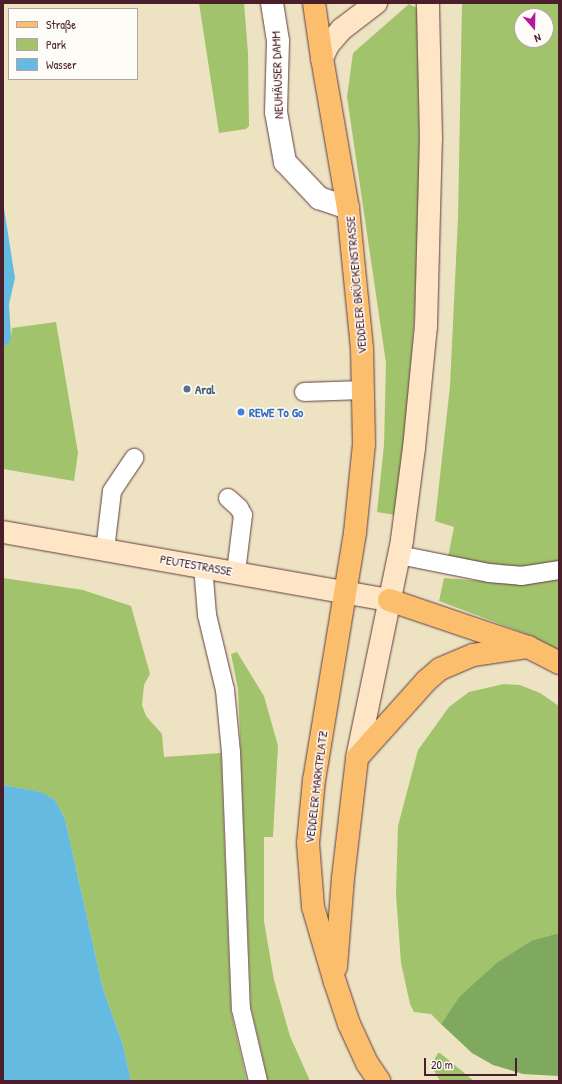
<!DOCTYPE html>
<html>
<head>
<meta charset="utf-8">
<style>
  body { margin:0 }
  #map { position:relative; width:562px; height:1084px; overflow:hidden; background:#ede3c2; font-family:"Patrick Hand",sans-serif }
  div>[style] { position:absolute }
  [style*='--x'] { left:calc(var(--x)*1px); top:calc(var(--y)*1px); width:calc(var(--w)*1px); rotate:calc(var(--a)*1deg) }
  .green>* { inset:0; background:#a1c36c }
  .forest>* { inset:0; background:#80a960 }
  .water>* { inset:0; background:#65bae2 }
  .roads { filter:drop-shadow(0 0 1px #623c42) drop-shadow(0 0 1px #623c42) }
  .lane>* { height:18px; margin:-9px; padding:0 9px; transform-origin:9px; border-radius:9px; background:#fff }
  .street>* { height:22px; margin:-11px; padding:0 11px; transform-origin:11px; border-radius:11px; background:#fff }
  .secondary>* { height:22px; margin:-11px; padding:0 11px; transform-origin:11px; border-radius:11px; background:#fde5c5 }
  .primary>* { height:22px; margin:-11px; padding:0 11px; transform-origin:11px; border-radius:11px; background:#fabe6d }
  .highway>* { height:22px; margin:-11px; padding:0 11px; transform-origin:11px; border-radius:11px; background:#fabe6d }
  .dots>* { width:11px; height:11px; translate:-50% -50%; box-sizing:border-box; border:2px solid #fdfcf7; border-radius:50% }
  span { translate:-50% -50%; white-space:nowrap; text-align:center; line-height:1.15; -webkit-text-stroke:3px #fdfcf7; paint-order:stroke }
  .street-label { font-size:13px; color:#4a1f2b }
  .service-label { font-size:13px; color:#4e5e75; font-weight:700 }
  .left { translate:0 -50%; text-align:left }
  .shop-label { font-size:13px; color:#366cbe; font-weight:700 }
  .frame { position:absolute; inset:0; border:4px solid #4a1f2b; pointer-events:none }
  .legend { position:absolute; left:8px; top:8px; width:130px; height:72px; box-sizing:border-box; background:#fdfcf7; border:1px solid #b5a4a5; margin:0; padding:5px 7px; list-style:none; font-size:12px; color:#4a1f2b }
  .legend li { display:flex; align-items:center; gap:8px; height:20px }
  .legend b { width:20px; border:1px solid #b5a4a5 }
  .north { position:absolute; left:514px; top:8px; width:40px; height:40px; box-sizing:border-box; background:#fdfcf7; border:1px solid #b5a4a5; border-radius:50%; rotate:160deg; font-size:11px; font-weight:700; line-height:16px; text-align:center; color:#4a1f2b }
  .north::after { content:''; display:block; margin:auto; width:14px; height:18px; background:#b5179e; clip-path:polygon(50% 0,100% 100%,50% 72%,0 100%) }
  .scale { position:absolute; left:424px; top:1058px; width:93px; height:18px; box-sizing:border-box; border:2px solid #4a1f2b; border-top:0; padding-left:5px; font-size:12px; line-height:14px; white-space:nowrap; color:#4a1f2b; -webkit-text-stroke:3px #fdfcf7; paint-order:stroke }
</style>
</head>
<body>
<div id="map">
  <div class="green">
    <div style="clip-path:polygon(199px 3px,244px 3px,248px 53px,249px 126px,246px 129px,219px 133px)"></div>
    <div style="clip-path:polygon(evenodd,462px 3px,559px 3px,559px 564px,521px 571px,448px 557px,454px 527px,435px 521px,450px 386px,458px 218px,462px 3px,522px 16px,546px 16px,546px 40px,522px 40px,522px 16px)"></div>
    <div style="clip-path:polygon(409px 4px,417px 8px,420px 175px,414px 324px,404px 448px,395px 515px,377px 512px,384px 445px,386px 363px,347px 97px,353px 53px)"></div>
    <div style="clip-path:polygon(56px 322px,78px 453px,74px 481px,3px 469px,3px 347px,11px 337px,12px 328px)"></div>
    <div style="clip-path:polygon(3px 578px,83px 590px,131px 606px,150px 674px,144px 685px,142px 705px,146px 716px,162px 734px,164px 757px,221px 753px,231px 1012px,247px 1081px,131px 1081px,123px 1045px,103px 989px,65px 819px,55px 800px,40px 792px,3px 785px)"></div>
    <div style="clip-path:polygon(444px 578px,523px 584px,559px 579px,559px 650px,532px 636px,439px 601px)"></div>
    <div style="clip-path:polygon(237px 652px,264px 696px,278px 746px,273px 837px,264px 837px,264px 921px,274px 980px,290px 1036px,310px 1081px,268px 1081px,251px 1007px,238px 689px,231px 654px)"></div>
    <div style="clip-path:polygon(504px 684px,520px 685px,540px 693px,559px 706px,559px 933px,533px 940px,459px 997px,441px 1024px,431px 1014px,414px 1012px,410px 1004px,401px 963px,396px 894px,398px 826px,418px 750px,449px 707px,469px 692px)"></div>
    <div style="clip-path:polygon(438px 1053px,440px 1053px,474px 1081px,440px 1081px,431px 1065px)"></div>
  </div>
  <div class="forest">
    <div style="clip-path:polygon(559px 933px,559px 1076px,523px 1074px,493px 1065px,472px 1053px,441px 1024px,459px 997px,498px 962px,533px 940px)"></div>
  </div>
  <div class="water">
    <div style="clip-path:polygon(3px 202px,15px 278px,9px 304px,11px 337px,9px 343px,3px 347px)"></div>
    <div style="clip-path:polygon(3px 785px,41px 792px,55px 800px,65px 819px,103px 989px,123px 1045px,131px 1081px,3px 1081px)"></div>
  </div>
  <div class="roads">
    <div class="lane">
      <div style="--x:304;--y:392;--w:59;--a:-1.9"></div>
      <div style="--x:228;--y:498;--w:15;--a:42"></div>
      <div style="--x:239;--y:508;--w:8;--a:60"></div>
      <div style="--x:243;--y:515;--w:57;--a:97"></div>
      <div style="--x:105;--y:550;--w:59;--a:-83.2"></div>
      <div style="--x:112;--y:491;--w:40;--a:-56"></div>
      <div style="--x:399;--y:555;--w:92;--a:11.3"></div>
      <div style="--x:489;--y:573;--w:32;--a:5"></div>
      <div style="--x:521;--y:576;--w:38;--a:-9"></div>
      <div style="--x:203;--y:566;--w:49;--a:85.3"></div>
      <div style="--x:207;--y:615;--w:77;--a:76.5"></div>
      <div style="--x:225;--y:690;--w:62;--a:84.5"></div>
      <div style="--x:231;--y:752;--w:257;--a:87.8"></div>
      <div style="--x:241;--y:1009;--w:74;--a:76.7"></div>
    </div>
    <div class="street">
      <div style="--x:272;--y:3;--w:38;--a:81"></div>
      <div style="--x:278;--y:41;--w:71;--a:91.6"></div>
      <div style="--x:276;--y:112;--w:51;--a:79.8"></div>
      <div style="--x:285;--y:162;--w:50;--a:46.6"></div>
      <div style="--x:319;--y:198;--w:31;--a:19"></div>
    </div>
    <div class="secondary">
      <div style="--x:322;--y:58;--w:14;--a:-65"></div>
      <div style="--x:328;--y:45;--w:21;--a:-49"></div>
      <div style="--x:342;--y:29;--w:43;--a:-37.4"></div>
      <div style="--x:3;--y:532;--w:392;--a:10"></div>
      <div style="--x:357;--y:758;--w:223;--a:-78.3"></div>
      <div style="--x:402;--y:540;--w:93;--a:-82.6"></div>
      <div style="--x:414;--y:448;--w:123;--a:-84.4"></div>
      <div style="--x:426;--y:326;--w:187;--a:-88.5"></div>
      <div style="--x:431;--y:139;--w:136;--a:-91.3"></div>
    </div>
    <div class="primary">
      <div style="--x:322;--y:58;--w:152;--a:80.2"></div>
      <div style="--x:348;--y:208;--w:141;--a:84.3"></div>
      <div style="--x:362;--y:348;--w:96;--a:88.8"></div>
      <div style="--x:364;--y:444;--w:89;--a:95.8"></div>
      <div style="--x:355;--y:533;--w:250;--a:99.4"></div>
      <div style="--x:314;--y:780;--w:63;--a:95.4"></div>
      <div style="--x:308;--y:843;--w:64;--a:85.5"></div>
      <div style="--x:313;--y:907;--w:78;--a:73.7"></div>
      <div style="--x:335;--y:982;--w:44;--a:71.6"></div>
      <div style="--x:349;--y:1024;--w:43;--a:65.2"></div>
      <div style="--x:367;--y:1063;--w:22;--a:56"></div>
      <div style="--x:336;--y:967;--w:89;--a:-85.5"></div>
      <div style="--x:343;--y:878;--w:121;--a:-83.3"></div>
    </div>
    <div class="highway">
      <div style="--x:314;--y:3;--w:56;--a:81.7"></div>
      <div style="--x:389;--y:600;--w:147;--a:18.7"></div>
      <div style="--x:528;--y:647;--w:35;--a:27"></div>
      <div style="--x:357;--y:758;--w:103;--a:-48.1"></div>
      <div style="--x:426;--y:681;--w:18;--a:-41"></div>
      <div style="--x:440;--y:669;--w:36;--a:-23"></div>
      <div style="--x:473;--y:655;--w:56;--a:-8.3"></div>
    </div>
  </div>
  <div class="dots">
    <div style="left:187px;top:389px;background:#5c6f8a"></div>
    <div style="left:241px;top:412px;background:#3f7fe0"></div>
  </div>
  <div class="street-label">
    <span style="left:277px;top:75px;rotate:-92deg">NEUHÄUSER DAMM</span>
    <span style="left:356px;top:285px;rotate:-95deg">VEDDELER BRÜCKENSTRASSE</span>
    <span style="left:196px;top:565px;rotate:10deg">PEUTESTRASSE</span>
    <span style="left:316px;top:787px;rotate:-83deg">VEDDELER MARKTPLATZ</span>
  </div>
  <div class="service-label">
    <span class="left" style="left:195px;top:389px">Aral</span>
  </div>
  <div class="shop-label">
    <span class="left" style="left:249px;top:412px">REWE To Go</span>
  </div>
  <div class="frame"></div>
  <ul class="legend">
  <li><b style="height:5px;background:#fabe6d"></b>Straße</li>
  <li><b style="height:11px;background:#a1c36c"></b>Park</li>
  <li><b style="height:11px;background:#65bae2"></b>Wasser</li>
  </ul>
  <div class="north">N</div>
  <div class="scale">20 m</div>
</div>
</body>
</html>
